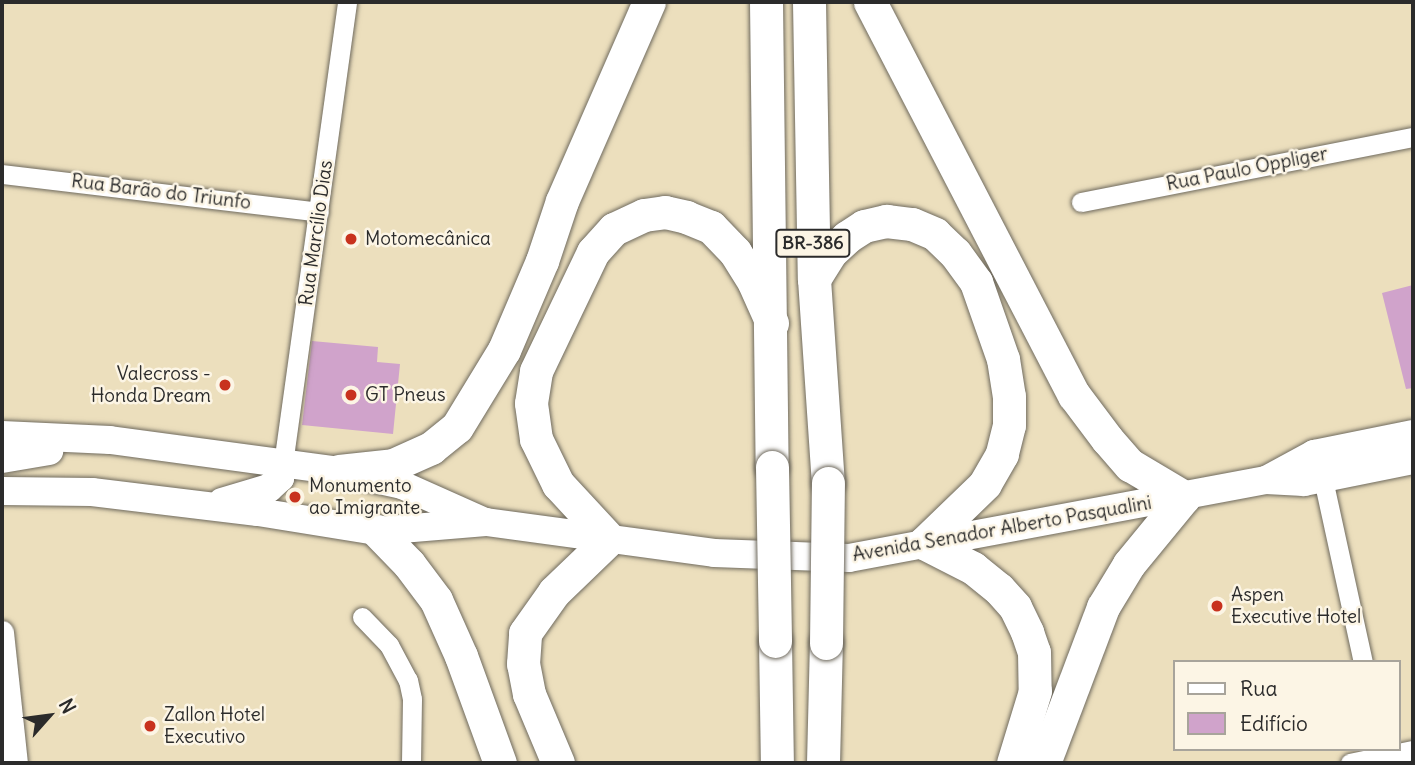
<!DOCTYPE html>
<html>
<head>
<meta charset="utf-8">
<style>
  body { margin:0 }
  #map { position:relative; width:1415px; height:765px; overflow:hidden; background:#ecdfbd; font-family:Delius,sans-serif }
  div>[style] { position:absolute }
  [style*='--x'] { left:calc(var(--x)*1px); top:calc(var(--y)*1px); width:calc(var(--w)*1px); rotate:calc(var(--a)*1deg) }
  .building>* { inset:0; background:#d0a3cb }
  .roads { filter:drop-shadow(0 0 2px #6f6a5e) drop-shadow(0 0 2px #6f6a5e) }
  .minor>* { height:19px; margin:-9.5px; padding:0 9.5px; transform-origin:9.5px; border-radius:9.5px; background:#fff }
  .tertiary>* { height:24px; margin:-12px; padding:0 12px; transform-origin:12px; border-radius:12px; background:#fff }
  .secondary>* { height:28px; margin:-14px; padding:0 14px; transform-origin:14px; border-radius:14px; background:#fff }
  .trunk>* { height:33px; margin:-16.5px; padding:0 16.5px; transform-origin:16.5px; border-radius:16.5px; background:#fff }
  .bridges { filter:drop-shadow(0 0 2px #6f6a5e) drop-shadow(0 0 2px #6f6a5e) }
  .trunk-bridge>* { height:33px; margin:-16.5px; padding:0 16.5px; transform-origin:16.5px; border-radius:16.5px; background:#fff }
  .dots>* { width:19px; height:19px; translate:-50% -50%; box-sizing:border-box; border:4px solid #fcf5e5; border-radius:50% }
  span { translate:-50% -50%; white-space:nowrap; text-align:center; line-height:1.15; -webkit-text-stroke:5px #fcf5e5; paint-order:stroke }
  .shield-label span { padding:2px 5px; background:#fcf5e5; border:2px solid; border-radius:5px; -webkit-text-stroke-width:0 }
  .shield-label { font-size:18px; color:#2b2b2b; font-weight:700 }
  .street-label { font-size:19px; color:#2b2b2b }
  .poi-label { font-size:19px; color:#2b2b2b }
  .left { translate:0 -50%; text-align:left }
  .right { translate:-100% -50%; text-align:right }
  .frame { position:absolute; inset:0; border:4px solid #2b2b2b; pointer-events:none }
  .legend { position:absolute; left:1173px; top:660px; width:228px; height:91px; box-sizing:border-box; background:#fcf5e5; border:2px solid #a8a49b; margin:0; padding:9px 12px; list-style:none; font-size:21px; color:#2b2b2b }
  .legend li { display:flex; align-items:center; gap:14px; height:35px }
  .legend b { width:35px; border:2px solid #a8a49b }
  .north { position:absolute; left:14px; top:681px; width:70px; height:70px; -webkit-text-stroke:5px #fcf5e5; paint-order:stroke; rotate:62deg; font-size:19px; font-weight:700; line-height:28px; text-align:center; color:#2b2b2b }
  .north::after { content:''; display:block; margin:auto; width:24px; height:32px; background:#2b2b2b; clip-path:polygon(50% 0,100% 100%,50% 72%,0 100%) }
</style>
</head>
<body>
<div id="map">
  <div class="building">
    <div style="clip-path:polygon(1413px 285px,1413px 388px,1406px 389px,1382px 293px)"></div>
    <div style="clip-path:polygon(312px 341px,378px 347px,377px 362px,400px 364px,393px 434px,302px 425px)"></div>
  </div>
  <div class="roads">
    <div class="minor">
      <div style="--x:2;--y:174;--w:319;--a:6.8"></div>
      <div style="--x:1081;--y:202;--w:338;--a:-11.1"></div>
      <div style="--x:283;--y:464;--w:466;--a:-82.1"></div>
      <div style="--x:1323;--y:479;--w:187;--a:77.7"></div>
      <div style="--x:362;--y:617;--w:39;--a:46"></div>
      <div style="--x:389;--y:645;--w:40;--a:62"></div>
      <div style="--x:408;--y:680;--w:19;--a:78"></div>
      <div style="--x:412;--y:699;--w:64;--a:90.9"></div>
      <div style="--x:1350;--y:763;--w:64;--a:-11.7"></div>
    </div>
    <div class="tertiary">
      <div style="--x:2;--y:633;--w:131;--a:83.9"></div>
    </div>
    <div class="secondary">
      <div style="--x:2;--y:435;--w:108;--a:2.7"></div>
      <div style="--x:110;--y:440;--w:231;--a:7.7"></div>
      <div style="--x:339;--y:471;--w:65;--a:12.5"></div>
      <div style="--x:402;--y:485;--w:89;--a:24"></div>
      <div style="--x:2;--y:459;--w:48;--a:-9.7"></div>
      <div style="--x:1266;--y:480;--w:55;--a:-28.4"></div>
      <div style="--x:1314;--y:454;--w:101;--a:-11.4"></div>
      <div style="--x:2;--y:491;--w:90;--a:0.6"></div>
      <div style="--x:92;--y:492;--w:167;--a:6.9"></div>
      <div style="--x:258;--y:512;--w:121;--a:9.1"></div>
      <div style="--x:377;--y:531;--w:109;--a:-4.7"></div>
      <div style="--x:486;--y:522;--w:230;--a:7.7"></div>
      <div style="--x:714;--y:553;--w:135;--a:2.1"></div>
      <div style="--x:849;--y:558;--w:424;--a:-10.6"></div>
      <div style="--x:1266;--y:480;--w:38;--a:3"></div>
      <div style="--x:1304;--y:482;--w:111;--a:-11.4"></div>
      <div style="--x:222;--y:502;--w:49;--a:-16.6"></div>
      <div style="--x:269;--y:488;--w:15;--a:-42"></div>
      <div style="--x:280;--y:478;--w:14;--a:-78"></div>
    </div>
    <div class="trunk">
      <div style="--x:766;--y:2;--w:465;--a:89.3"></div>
      <div style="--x:809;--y:2;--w:277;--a:89"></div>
      <div style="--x:814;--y:279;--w:204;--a:86.1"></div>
      <div style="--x:870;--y:2;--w:443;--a:62.6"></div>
      <div style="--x:1074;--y:395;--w:55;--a:53.1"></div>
      <div style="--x:1107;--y:439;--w:35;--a:49"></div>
      <div style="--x:1130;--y:465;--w:63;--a:30.7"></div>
      <div style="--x:1184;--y:497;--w:87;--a:129.4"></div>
      <div style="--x:1129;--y:564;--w:50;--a:121.2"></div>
      <div style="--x:1103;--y:607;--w:167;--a:110.7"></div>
      <div style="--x:814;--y:279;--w:31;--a:-58"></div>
      <div style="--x:830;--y:253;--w:23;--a:-43"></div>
      <div style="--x:847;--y:237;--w:20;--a:-33"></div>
      <div style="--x:864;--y:226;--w:23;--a:-13"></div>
      <div style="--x:886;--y:221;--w:26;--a:7"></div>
      <div style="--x:912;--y:224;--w:25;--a:23"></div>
      <div style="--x:935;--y:234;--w:28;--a:44"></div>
      <div style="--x:955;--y:253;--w:36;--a:54"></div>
      <div style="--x:976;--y:282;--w:82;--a:70.7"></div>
      <div style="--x:1003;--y:359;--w:37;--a:81"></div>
      <div style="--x:1009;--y:396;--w:29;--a:90"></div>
      <div style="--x:1009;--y:425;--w:30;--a:104"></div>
      <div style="--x:1002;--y:454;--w:34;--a:120"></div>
      <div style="--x:985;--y:484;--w:85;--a:136"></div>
      <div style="--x:924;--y:543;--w:55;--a:27"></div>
      <div style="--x:973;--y:568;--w:33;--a:39"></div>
      <div style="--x:999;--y:589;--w:24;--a:48"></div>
      <div style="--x:1015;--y:607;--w:28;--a:64"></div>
      <div style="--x:1027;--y:632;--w:21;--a:71"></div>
      <div style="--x:1034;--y:652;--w:39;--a:89"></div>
      <div style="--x:1035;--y:691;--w:75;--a:107"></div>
      <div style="--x:339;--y:471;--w:54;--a:-6.3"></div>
      <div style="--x:393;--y:465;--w:42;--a:-24.1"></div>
      <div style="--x:431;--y:448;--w:33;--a:-39"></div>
      <div style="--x:457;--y:427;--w:90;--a:-58.6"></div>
      <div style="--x:504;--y:350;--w:97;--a:-66.9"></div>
      <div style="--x:542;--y:261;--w:63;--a:-71.6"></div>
      <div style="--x:562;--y:201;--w:217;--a:-66.4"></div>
      <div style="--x:377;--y:531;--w:46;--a:45.9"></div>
      <div style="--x:409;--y:564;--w:45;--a:53.1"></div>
      <div style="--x:436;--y:600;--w:61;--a:65.9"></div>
      <div style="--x:461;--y:656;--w:114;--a:70"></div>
      <div style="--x:775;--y:641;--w:122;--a:89.1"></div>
      <div style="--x:558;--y:763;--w:75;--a:-112.8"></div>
      <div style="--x:529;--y:694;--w:31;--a:-101"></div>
      <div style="--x:523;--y:664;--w:31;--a:-86"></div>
      <div style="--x:525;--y:633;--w:50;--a:-54.7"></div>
      <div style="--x:554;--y:592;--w:76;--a:-43.9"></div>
      <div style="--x:609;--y:539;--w:75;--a:-132.8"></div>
      <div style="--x:558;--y:484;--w:50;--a:-116.1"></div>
      <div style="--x:536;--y:439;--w:36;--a:-98"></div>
      <div style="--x:531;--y:403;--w:32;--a:-81"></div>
      <div style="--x:536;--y:371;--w:132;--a:-64.4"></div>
      <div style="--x:593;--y:252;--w:31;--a:-48"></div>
      <div style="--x:614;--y:229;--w:33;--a:-25"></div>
      <div style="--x:644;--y:215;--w:21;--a:-8"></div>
      <div style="--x:665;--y:212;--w:22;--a:13"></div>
      <div style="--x:686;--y:217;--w:27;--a:22"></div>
      <div style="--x:711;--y:227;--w:35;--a:46"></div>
      <div style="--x:735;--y:252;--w:36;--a:58"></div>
      <div style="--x:754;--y:283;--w:44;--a:65.8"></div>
      <div style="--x:823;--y:763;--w:120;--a:-88.6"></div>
    </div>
  </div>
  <div class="bridges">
    <div class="trunk-bridge">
      <div style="--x:772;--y:467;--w:174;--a:89"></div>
      <div style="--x:826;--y:643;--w:160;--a:-89.3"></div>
    </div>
  </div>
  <div class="dots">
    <div style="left:351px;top:239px;background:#c8321e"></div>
    <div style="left:225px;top:385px;background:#c8321e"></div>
    <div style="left:351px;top:395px;background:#c8321e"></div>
    <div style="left:295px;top:497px;background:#c8321e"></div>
    <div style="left:1217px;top:606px;background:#c8321e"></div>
    <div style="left:150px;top:726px;background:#c8321e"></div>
  </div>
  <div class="shield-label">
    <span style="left:813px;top:243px">BR-386</span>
  </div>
  <div class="street-label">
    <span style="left:1247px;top:169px;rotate:-11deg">Rua Paulo Oppliger</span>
    <span style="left:161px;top:192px;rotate:7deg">Rua Barão do Triunfo</span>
    <span style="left:316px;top:233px;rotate:-82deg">Rua Marcílio Dias</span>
    <span style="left:1002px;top:529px;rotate:-10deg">Avenida Senador Alberto Pasqualini</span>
  </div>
  <div class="poi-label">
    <span class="left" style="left:365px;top:239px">Motomecânica</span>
    <span class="right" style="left:211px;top:385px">Valecross -<br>Honda Dream</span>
    <span class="left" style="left:365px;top:395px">GT Pneus</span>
    <span class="left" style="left:309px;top:497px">Monumento<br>ao Imigrante</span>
    <span class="left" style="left:1231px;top:606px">Aspen<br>Executive Hotel</span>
    <span class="left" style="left:164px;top:726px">Zallon Hotel<br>Executivo</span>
  </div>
  <div class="frame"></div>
  <ul class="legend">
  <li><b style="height:9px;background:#fff"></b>Rua</li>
  <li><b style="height:19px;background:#d0a3cb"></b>Edifício</li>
  </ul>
  <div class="north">N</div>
</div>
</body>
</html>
